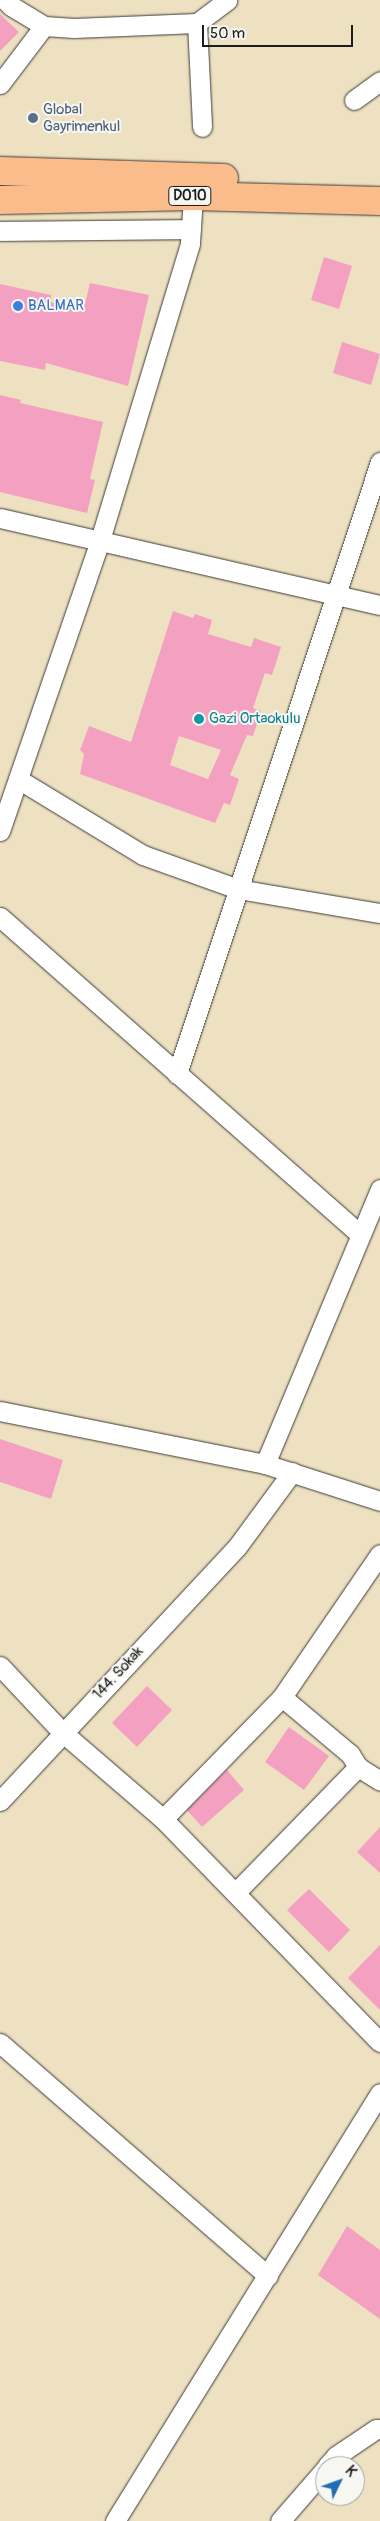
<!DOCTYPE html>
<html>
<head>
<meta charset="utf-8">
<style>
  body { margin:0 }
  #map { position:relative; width:380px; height:2521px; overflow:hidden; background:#eee1c2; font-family:Pangolin,sans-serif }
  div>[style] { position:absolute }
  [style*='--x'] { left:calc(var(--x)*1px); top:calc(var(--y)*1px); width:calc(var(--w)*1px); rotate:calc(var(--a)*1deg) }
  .building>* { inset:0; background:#f4a0c1 }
  .roads { filter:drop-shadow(0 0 1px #3c3a35) drop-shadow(0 0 1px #3c3a35) }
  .minor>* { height:19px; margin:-9.5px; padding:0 9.5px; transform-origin:9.5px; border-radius:9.5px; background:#fff }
  .highway>* { height:28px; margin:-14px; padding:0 14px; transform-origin:14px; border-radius:14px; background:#fabc8b }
  .dots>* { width:14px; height:14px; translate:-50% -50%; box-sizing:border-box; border:2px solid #f6f6f2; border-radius:50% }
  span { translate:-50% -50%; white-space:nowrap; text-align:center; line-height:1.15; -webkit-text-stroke:4px #f6f6f2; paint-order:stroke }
  .shield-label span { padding:1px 4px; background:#f6f6f2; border:1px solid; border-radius:4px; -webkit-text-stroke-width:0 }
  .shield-label { font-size:14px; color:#1c1c1c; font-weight:700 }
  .service-label { font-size:15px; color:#4e5e75 }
  .left { translate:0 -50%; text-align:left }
  .shop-label { font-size:15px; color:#366cbe }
  .culture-label { font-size:15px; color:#0d838f }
  .street-label { font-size:15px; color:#1c1c1c }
  .north { position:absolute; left:315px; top:2456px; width:50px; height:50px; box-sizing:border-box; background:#f6f6f2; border:1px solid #9f9f9c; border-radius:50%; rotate:48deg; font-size:14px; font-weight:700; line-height:20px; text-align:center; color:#1c1c1c }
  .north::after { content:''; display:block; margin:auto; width:18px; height:22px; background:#1f6fb2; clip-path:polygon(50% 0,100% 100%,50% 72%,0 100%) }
  .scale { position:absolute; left:202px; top:25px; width:151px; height:22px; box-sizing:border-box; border:2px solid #1c1c1c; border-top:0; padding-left:6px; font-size:15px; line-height:18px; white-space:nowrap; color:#1c1c1c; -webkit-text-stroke:4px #f6f6f2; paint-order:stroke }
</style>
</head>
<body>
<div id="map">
  <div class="building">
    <div style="clip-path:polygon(0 14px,19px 32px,0 51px)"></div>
    <div style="clip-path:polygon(324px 257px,352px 266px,339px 309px,311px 300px)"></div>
    <div style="clip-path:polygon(90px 283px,149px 295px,128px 386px,46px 363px,45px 370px,0 361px,0 284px,51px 295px,51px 302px,83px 312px)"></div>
    <div style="clip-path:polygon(342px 342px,380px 354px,371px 385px,333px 373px)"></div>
    <div style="clip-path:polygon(0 395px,21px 400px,20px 403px,103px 422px,90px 479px,95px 480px,87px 513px,0 492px)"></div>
    <div style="clip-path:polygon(evenodd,173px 611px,193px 618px,195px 614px,212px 620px,208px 634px,251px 647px,254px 638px,281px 647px,272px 675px,265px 673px,253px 708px,261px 711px,253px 736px,247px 735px,230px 775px,239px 779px,230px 805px,224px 803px,215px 823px,80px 774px,84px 754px,80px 750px,89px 726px,131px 742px,173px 611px,179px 736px,221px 750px,208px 779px,170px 765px,179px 736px)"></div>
    <div style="clip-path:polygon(0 1439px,63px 1460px,51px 1499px,0 1482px)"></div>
    <div style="clip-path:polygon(147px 1686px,172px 1710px,137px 1747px,112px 1723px)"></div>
    <div style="clip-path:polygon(289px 1727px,329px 1756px,304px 1790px,265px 1762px)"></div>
    <div style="clip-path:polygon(227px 1770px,244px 1790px,202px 1827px,187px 1810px)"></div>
    <div style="clip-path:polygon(380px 1827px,380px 1873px,357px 1852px)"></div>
    <div style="clip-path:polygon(309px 1889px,350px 1930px,329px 1952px,287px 1910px)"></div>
    <div style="clip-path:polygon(380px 1945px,380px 2010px,348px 1978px)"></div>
    <div style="clip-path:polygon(347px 2226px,380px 2250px,380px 2319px,318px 2275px)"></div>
  </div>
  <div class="roads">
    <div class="minor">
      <div style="--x:5;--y:0;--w:8;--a:45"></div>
      <div style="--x:11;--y:6;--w:39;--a:31"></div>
      <div style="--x:44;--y:26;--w:30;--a:4"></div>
      <div style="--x:74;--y:28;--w:123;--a:-2.3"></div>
      <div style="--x:197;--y:23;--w:38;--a:-37"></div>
      <div style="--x:197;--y:23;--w:104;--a:87.2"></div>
      <div style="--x:0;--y:84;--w:73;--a:-52.8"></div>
      <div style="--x:354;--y:100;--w:32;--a:-36"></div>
      <div style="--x:0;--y:231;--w:191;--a:-0.6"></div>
      <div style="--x:0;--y:518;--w:390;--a:12.9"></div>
      <div style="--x:18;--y:779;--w:146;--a:31.3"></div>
      <div style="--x:143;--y:855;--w:101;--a:19.7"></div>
      <div style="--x:238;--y:889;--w:144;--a:9.6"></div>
      <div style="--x:0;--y:831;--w:308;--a:-71"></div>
      <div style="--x:100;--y:540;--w:310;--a:-73.1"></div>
      <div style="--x:190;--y:243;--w:47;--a:-86.3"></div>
      <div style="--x:0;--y:917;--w:480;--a:41.4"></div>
      <div style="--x:177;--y:1074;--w:645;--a:-71.65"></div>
      <div style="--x:0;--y:1411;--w:270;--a:11.3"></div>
      <div style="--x:265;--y:1464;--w:121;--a:17.8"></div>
      <div style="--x:265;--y:1464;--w:298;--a:-67.3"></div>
      <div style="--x:0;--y:1666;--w:91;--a:46.8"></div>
      <div style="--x:62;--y:1732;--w:133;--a:40.7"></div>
      <div style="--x:163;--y:1819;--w:311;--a:45.8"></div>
      <div style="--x:282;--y:1697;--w:89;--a:40"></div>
      <div style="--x:350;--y:1754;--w:15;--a:58"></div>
      <div style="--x:358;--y:1767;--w:26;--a:32"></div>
      <div style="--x:0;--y:1801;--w:347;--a:-47"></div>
      <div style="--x:237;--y:1547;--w:93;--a:-53.7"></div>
      <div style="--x:163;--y:1819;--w:170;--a:-45.7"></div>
      <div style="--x:282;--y:1697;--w:173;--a:-55.6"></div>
      <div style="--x:236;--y:1892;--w:175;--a:-45.7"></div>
      <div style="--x:0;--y:2043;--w:355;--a:41"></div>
      <div style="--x:327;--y:2466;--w:13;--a:-48"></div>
      <div style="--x:336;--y:2456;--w:48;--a:-34"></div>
      <div style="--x:376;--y:2429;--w:4;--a:0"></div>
      <div style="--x:115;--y:2521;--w:503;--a:-58.24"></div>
      <div style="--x:280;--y:2521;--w:69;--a:-49.1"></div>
    </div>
    <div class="highway">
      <div style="--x:0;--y:171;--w:224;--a:1.8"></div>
      <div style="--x:0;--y:200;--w:193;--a:-1.2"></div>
      <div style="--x:193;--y:196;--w:187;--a:1.5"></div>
    </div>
  </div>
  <div class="dots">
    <div style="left:33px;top:118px;background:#5c6f8a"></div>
    <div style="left:18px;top:306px;background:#3f7fe0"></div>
    <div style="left:199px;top:719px;background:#0f9aa8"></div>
  </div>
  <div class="shield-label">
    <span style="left:190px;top:196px">D010</span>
  </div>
  <div class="service-label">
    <span class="left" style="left:43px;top:118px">Global<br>Gayrimenkul</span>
  </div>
  <div class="shop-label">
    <span class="left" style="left:28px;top:306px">BALMAR</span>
  </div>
  <div class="culture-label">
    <span class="left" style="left:209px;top:719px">Gazi Ortaokulu</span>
  </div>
  <div class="street-label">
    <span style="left:118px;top:1673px;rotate:-47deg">144. Sokak</span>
  </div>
  <div class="north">K</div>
  <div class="scale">50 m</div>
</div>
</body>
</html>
